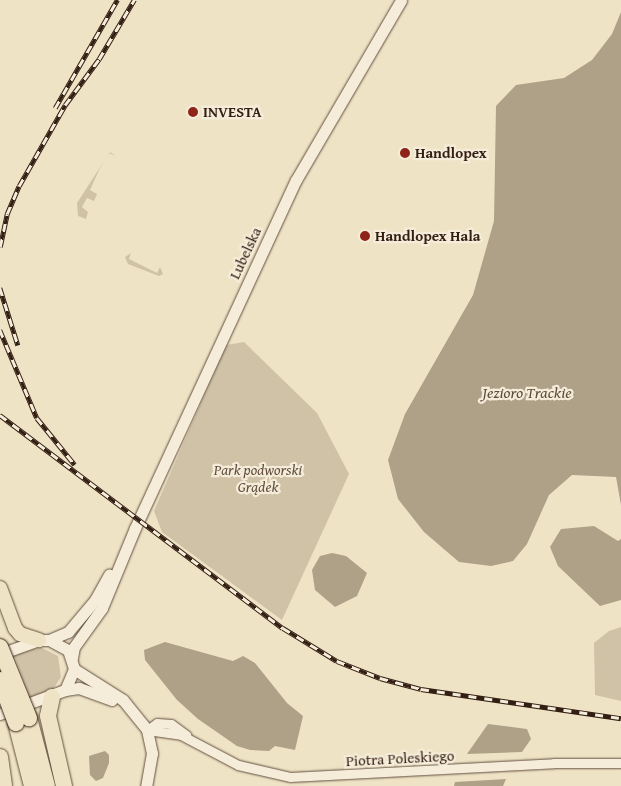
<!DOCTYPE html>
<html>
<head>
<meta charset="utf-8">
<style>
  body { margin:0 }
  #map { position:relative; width:621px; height:786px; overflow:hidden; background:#efe3c5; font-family:"Gentium Book Plus",serif }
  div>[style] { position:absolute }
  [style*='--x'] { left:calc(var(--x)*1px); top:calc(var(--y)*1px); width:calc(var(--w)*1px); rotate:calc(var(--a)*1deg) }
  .green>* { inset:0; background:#cfc2a7 }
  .water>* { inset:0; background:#afa088 }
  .roads { filter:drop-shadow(0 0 1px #624f40) drop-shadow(0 0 1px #624f40) }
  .minor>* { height:9px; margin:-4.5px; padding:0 4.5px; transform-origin:4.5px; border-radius:4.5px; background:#f5edd9 }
  .tertiary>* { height:11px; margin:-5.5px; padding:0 5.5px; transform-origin:5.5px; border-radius:5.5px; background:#f5edd9 }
  .primary>* { height:14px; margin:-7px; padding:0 7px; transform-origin:7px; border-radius:7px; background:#efe3c5 }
  .motorway>* { height:16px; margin:-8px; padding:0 8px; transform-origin:8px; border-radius:8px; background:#efe3c5 }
  .rail>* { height:4.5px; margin-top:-2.25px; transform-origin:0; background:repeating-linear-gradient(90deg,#f5edd9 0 8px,#331e13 0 16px); box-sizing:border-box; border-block:1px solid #331e13 }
  .bridges { filter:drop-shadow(0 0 1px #331e13) drop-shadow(0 0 1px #331e13) }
  .motorway-bridge>* { height:16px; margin:-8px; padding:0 8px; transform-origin:8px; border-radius:8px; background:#efe3c5 }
  .dots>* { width:14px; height:14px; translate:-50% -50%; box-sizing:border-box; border:2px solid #f5edd9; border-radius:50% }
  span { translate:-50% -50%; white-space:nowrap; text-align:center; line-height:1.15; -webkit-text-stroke:4.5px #f5edd9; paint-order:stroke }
  .poi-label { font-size:15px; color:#331e13; font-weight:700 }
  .left { translate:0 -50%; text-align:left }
  .street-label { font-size:15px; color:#331e13 }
  .park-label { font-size:15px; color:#624f3f; font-style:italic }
  .water-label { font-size:16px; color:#5e4c3c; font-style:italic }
</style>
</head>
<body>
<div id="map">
  <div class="green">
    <div style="clip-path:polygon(110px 152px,116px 156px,109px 153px,99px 170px,90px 190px,97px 194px,94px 201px,87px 198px,82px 207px,88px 212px,86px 219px,78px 216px,77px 203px)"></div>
    <div style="clip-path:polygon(131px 253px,129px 259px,157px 273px,160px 267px,163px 274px,159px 276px,128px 264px,125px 257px)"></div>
    <div style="clip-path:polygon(244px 342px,317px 413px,349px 474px,282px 620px,162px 532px,154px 511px,226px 345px)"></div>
    <div style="clip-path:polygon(621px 627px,621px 701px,595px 695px,594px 643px,609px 631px)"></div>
    <div style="clip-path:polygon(40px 647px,58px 656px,61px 677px,53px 689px,31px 699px,14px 655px)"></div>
  </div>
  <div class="water">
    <div style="clip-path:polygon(621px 12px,621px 505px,616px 477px,572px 475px,549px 495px,527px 544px,513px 561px,491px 566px,459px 562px,424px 532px,398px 499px,388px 460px,405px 414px,473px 295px,494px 221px,496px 106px,516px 85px,564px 78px,592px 60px,612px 34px)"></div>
    <div style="clip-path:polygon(594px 526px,618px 541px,621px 539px,621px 600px,600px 606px,558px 566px,550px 547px,561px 529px)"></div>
    <div style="clip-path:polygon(332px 553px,346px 556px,367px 573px,357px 596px,335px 607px,315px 590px,312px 570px,320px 556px)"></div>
    <div style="clip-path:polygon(165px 642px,233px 661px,243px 656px,255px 663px,287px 703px,303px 716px,295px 750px,275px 746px,269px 751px,250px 750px,237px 746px,198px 719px,177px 700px,145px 660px,144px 650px)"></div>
    <div style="clip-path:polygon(488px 724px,527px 729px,531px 739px,522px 752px,467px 754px)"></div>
    <div style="clip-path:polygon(105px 751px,109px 755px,109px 763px,103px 778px,96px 781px,90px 775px,89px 756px)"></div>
    <div style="clip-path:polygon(506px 779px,503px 786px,454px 786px,455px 782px)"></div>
  </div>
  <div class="roads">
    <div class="minor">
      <div style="--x:147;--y:730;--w:34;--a:8"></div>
      <div style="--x:181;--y:735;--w:64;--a:27.8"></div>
      <div style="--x:238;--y:765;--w:53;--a:13"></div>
      <div style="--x:290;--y:777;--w:264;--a:-3"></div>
      <div style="--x:554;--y:763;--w:67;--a:0"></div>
      <div style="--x:147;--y:730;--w:12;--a:-35"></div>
      <div style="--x:157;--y:723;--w:14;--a:4"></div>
      <div style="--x:171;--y:724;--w:19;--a:36"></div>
    </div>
    <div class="tertiary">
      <div style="--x:49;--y:640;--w:21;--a:-23"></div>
      <div style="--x:68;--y:632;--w:42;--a:-49.8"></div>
      <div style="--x:95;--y:600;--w:29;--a:-61"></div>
      <div style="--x:0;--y:654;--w:41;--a:-19.7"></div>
      <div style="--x:39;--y:640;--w:10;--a:0"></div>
      <div style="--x:49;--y:640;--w:21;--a:28"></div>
      <div style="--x:68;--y:650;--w:20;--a:72"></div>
      <div style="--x:74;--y:669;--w:23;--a:113"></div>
      <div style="--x:65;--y:690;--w:69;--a:159.7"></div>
      <div style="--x:72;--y:658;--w:11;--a:-80"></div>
      <div style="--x:74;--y:647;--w:48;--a:-54.3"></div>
      <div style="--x:102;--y:608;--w:87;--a:-67.6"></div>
      <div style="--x:135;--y:528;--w:383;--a:-65.2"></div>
      <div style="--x:296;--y:180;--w:208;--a:-59.7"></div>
      <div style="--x:74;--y:669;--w:58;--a:32.3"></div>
      <div style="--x:123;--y:700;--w:38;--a:51"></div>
      <div style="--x:147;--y:730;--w:24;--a:78"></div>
      <div style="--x:152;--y:753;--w:34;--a:100"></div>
      <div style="--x:65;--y:690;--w:14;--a:-8"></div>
      <div style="--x:79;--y:688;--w:35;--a:20"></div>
    </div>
    <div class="primary">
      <div style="--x:0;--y:588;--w:43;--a:69.4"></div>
      <div style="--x:15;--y:628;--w:8;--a:50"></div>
      <div style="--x:20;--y:634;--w:20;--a:18"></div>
    </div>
    <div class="motorway">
      <div style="--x:52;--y:697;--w:19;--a:102"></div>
      <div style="--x:48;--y:716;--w:72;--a:77.1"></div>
      <div style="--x:29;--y:718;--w:70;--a:75.2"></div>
      <div style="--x:16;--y:723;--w:65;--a:75.7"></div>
      <div style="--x:0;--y:757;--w:29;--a:82"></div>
    </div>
  </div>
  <div class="rail">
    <div style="--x:55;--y:108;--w:125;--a:-60.1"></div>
    <div style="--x:0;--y:247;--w:34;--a:-78"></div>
    <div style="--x:7;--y:214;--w:30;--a:-67"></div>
    <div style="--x:19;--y:186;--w:93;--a:-60.4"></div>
    <div style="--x:65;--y:105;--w:57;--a:-53.5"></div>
    <div style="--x:99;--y:59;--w:69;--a:-59.3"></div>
    <div style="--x:0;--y:288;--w:60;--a:72.5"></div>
    <div style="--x:0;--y:330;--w:95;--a:67.2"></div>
    <div style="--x:37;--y:418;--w:60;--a:51"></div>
    <div style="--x:0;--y:415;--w:354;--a:37"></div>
    <div style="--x:283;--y:628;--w:63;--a:31.4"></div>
    <div style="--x:337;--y:661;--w:46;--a:21.6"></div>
    <div style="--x:380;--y:678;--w:42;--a:15"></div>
    <div style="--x:421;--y:689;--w:202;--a:8.3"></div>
  </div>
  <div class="bridges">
    <div class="motorway-bridge">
      <div style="--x:0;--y:647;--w:77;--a:67.8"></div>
      <div style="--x:0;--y:680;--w:46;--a:69.6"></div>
    </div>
  </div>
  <div class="dots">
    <div style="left:193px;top:112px;background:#8f2418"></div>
    <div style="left:405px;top:153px;background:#8f2418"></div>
    <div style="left:365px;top:236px;background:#8f2418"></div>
  </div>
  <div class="poi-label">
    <span class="left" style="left:203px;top:112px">INVESTA</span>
    <span class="left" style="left:415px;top:153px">Handlopex</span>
    <span class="left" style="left:375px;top:236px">Handlopex Hala</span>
  </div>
  <div class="street-label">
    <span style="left:245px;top:253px;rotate:-65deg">Lubelska</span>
    <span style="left:400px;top:758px;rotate:-3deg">Piotra Poleskiego</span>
  </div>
  <div class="park-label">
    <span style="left:258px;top:478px">Park podworski<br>Grądek</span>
  </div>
  <div class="water-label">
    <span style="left:527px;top:392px">Jezioro Trackie</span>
  </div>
</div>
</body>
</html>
